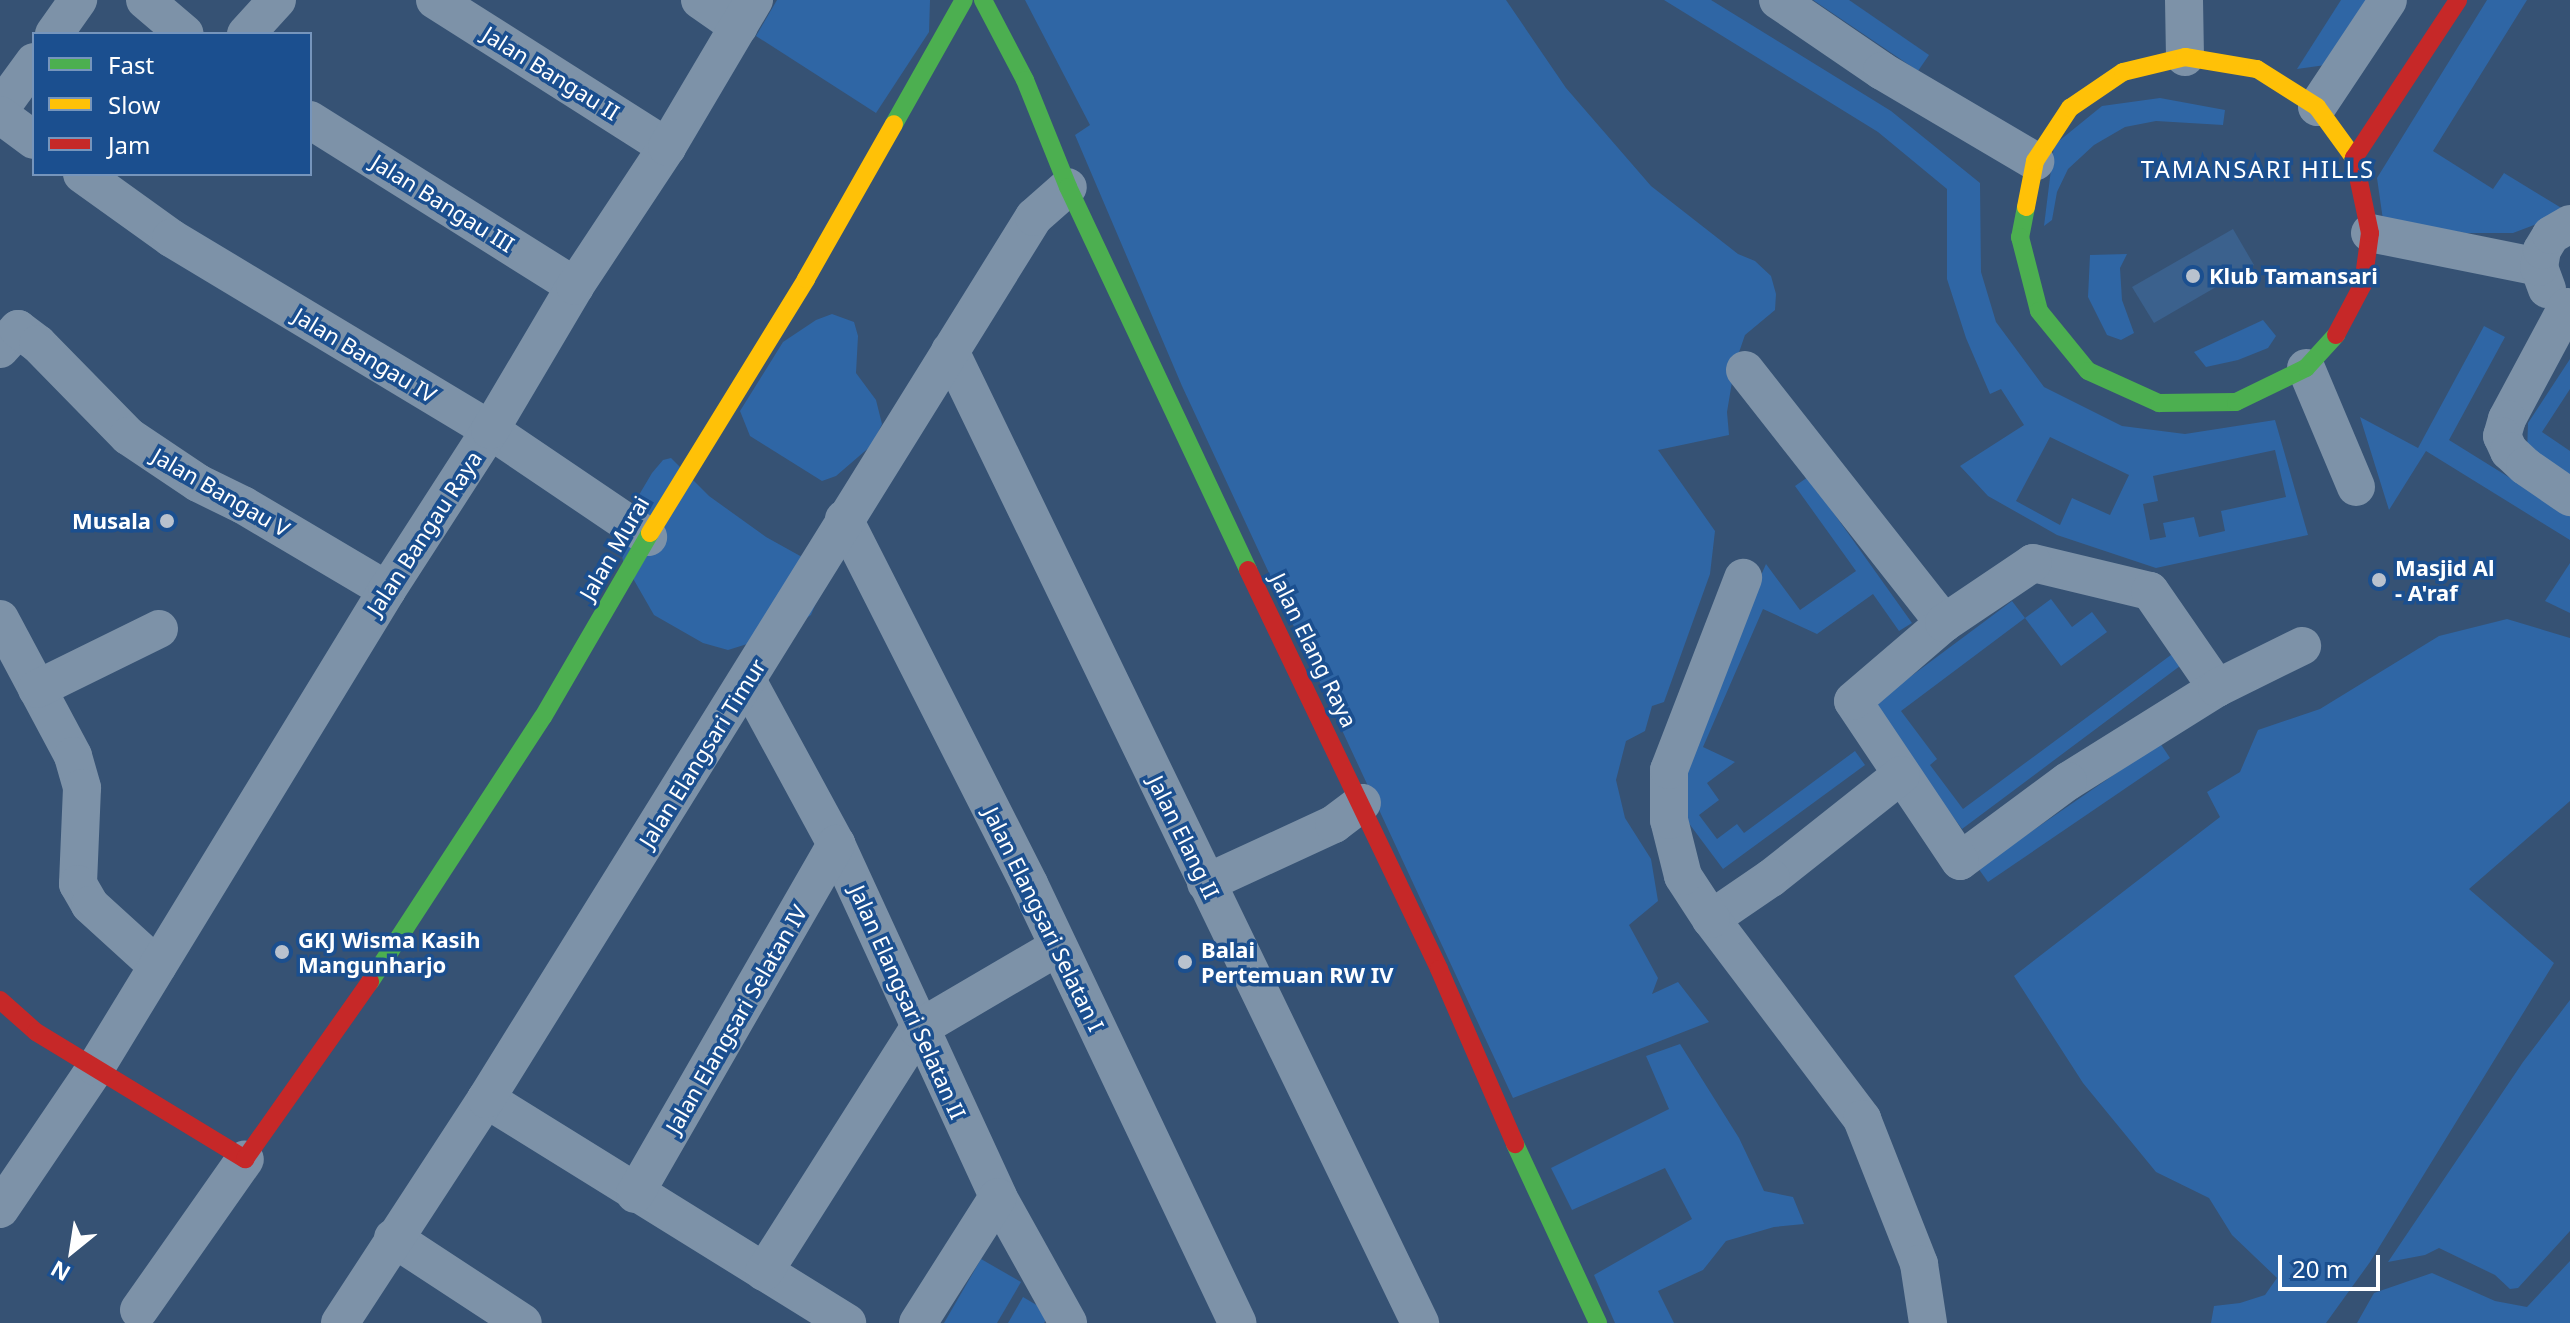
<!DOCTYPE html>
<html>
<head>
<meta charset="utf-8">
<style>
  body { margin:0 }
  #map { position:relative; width:2570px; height:1323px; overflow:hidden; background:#365274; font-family:"Noto Sans",sans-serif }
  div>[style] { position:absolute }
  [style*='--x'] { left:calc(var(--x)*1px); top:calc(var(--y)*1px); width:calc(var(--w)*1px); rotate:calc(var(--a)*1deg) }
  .green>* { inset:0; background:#2f66a5 }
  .water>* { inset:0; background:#3b618d }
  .street>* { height:38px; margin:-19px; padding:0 19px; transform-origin:19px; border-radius:19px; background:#7d92a8 }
  .fast>* { height:18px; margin:-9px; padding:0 9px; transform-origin:9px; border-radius:9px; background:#4caf50 }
  .slow>* { height:18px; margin:-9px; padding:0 9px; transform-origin:9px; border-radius:9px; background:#ffc107 }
  .jam>* { height:18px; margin:-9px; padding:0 9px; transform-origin:9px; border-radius:9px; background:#c62828 }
  .dots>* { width:22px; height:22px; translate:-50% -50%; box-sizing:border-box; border:4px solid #1b4f8f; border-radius:50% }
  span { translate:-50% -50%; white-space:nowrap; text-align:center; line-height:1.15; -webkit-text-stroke:7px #1b4f8f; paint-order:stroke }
  .street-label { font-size:22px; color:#fff }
  .poi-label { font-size:22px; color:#fff; font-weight:700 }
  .left { translate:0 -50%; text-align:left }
  .right { translate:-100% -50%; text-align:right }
  .neighbourhood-label { font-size:24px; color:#fff; letter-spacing:2px }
  .legend { position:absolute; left:32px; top:32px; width:280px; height:144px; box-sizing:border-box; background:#1b4f8f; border:2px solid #7695bc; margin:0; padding:10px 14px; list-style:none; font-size:24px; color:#fff }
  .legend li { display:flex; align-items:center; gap:16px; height:40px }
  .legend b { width:40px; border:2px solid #7695bc }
  .north { position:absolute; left:32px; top:1211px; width:80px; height:80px; -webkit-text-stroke:6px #1b4f8f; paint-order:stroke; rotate:210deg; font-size:22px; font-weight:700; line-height:32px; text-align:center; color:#fff }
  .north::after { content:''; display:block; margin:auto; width:28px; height:36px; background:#fff; clip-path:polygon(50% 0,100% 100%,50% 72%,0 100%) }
  .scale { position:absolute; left:2278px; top:1255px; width:102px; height:36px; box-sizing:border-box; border:4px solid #fff; border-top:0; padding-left:10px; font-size:24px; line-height:28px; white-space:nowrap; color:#fff; -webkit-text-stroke:6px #1b4f8f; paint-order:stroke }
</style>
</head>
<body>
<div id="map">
  <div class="green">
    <div style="clip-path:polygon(777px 0,930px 0,929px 32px,876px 113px,756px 36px)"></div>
    <div style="clip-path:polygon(1025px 0,1506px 0,1566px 88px,1651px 186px,1738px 254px,1755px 261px,1771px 276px,1776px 294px,1775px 310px,1745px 335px,1735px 364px,1727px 412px,1729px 435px,1658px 450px,1715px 531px,1710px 574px,1664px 702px,1652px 706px,1645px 731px,1626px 741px,1616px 780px,1625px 818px,1651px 859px,1658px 901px,1629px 925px,1658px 978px,1652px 994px,1678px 982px,1709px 1022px,1513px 1098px,1182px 386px,1075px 135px,1090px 125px)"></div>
    <div style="clip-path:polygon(evenodd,1664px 0,1711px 0,1891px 111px,1980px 183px,1981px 272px,1996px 322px,2044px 387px,2122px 426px,2185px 434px,2275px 420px,2308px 535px,2156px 568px,2057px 535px,1988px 496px,1960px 466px,2024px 425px,2001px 389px,1990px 394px,1966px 338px,1947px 279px,1947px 189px,1878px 132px,1664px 0,2050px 437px,2129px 475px,2110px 515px,2072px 498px,2060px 525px,2016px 501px,2050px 437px,1664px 0,2275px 450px,2286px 497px,2221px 511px,2225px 531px,2199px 537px,2194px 517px,2163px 523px,2166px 537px,2150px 540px,2143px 504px,2158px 501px,2153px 476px,2275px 450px)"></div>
    <div style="clip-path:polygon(1813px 0,1849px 0,1929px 55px,1918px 71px)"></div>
    <div style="clip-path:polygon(2341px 0,2380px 0,2340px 63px,2297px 69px)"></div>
    <div style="clip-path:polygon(2487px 0,2527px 0,2433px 151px,2493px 189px,2504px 173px,2568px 212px,2513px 233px,2466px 233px,2383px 220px,2377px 178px)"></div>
    <div style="clip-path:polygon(2160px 98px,2225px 110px,2223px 125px,2156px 121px,2125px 127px,2094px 145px,2068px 169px,2057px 192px,2052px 220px,2044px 226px,2054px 145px,2102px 106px)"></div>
    <div style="clip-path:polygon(2127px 254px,2120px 268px,2122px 300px,2134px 333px,2121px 340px,2107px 335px,2088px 297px,2090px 255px)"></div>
    <div style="clip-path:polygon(832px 314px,854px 322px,858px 336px,856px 373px,876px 400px,882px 424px,872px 445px,836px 476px,822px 481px,750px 436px,740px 411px,783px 342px,816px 320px)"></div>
    <div style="clip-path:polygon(2263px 320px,2276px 336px,2268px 348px,2238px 360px,2206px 367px,2194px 352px)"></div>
    <div style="clip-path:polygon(2484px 326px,2505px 337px,2449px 440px,2570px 515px,2570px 540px,2426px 451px,2389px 510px,2360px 417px,2418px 448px)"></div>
    <div style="clip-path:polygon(2570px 359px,2570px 389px,2542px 432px,2570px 451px,2570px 483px,2527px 454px,2528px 423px)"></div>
    <div style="clip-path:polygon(671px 458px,709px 496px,766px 537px,811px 562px,817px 600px,811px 615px,785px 632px,728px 650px,703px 643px,654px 615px,623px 561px,617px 532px,652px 473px,663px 460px)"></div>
    <div style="clip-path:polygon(1808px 477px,1912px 623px,1899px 631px,1873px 594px,1817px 634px,1763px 609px,1703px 747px,1735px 762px,1707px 783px,1719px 800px,1699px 815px,1717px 839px,1737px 824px,1744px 833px,1855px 751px,1865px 765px,1723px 869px,1676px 806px,1688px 742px,1766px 564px,1800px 610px,1856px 571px,1795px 486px)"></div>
    <div style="clip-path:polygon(2570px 563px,2570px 613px,2545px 601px)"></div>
    <div style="clip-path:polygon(2051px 599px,2072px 627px,2092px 612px,2107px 632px,2061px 666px,2025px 618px,1901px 711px,1937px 759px,1930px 765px,1963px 809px,2179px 649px,2188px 660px,1962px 829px,1871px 706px,2012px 601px,2025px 618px)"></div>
    <div style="clip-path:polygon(2507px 619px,2570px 638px,2570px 801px,2469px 889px,2554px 963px,2370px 1262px,2326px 1323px,2211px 1323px,2214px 1306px,2240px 1303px,2265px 1295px,2277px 1278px,2232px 1235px,2209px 1198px,2156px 1172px,2083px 1083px,2014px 976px,2220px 817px,2207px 792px,2240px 772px,2258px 730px,2320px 709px,2439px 636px)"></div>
    <div style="clip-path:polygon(2160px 743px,2170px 758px,1988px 882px,1978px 868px)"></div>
    <div style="clip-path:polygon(2570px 1000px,2570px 1231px,2518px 1288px,2510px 1289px,2495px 1275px,2439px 1248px,2425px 1255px,2388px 1262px,2523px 1062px)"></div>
    <div style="clip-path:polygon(1680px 1044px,1739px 1138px,1764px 1191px,1793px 1197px,1804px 1224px,1774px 1227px,1726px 1241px,1703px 1270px,1658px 1291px,1674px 1323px,1615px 1323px,1594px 1275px,1692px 1219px,1665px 1168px,1572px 1210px,1551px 1168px,1669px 1109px,1646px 1056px)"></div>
    <div style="clip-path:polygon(981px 1259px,1021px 1282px,997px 1323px,944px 1323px)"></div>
    <div style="clip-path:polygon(2570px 1261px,2570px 1323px,2357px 1323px,2374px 1293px,2432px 1273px,2495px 1301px,2527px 1307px)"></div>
    <div style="clip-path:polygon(1023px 1297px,1050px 1313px,1044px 1323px,1008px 1323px)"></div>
  </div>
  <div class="water">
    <div style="clip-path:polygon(2233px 229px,2254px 265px,2154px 323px,2132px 287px)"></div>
  </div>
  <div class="street">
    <div style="--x:145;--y:0;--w:52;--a:40.4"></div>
    <div style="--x:435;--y:0;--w:275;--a:32.4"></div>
    <div style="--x:700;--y:0;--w:47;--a:34.7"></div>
    <div style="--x:1778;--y:0;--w:126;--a:34.3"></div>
    <div style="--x:1882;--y:71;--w:178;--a:30.5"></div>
    <div style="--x:2184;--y:0;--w:57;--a:89"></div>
    <div style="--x:54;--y:34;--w:42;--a:-54.8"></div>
    <div style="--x:246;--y:34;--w:46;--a:-47.6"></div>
    <div style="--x:2317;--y:107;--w:128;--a:-56.4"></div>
    <div style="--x:0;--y:109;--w:58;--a:-54.1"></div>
    <div style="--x:0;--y:115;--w:42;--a:36.3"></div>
    <div style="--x:310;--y:120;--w:313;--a:32.1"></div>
    <div style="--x:82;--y:174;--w:110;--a:35.7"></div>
    <div style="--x:171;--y:238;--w:372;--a:31"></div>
    <div style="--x:490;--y:430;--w:191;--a:34.1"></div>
    <div style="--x:2370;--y:233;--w:172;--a:11.4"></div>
    <div style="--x:2547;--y:289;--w:23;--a:-110"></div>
    <div style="--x:2539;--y:267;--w:17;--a:-80"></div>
    <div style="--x:2542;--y:250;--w:17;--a:-59"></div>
    <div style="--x:2551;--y:235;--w:22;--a:-30"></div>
    <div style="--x:2567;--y:307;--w:127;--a:118.2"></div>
    <div style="--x:2507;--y:419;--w:18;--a:106"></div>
    <div style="--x:2502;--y:436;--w:17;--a:65"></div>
    <div style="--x:2509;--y:451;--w:22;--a:43"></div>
    <div style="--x:2525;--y:466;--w:55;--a:34.6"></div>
    <div style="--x:0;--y:349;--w:27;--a:-48"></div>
    <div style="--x:18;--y:329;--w:25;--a:37"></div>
    <div style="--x:38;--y:344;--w:129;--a:45.6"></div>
    <div style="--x:128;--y:436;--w:84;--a:33.9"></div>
    <div style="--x:198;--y:483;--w:50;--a:26.1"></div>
    <div style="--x:243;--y:505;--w:167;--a:30.6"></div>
    <div style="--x:950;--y:351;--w:1080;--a:64.19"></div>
    <div style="--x:2306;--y:368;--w:129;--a:67.2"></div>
    <div style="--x:1745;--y:370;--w:322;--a:51.8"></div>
    <div style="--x:844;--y:519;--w:409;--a:63.1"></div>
    <div style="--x:1029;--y:884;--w:486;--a:64.6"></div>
    <div style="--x:2033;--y:563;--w:120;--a:13.5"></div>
    <div style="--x:2150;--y:591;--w:118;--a:55.4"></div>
    <div style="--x:2217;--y:688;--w:176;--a:148"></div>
    <div style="--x:2068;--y:781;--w:134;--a:143.5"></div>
    <div style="--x:1960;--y:861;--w:192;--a:-123.8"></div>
    <div style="--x:1853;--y:701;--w:120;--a:-40.6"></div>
    <div style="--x:1944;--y:623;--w:107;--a:-34"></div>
    <div style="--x:0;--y:619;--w:155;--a:61.9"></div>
    <div style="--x:73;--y:756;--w:33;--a:74"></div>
    <div style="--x:82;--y:788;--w:96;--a:92.4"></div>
    <div style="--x:78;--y:884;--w:24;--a:60"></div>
    <div style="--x:90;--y:905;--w:91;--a:42.3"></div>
    <div style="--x:747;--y:680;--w:187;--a:61.5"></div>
    <div style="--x:836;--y:844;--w:388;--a:65.3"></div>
    <div style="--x:998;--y:1197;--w:144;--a:60.9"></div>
    <div style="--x:2217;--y:688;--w:95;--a:-26.3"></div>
    <div style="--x:37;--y:689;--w:136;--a:-26.2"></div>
    <div style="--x:1901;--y:775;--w:166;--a:141.6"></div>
    <div style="--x:1771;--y:878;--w:73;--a:145.7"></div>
    <div style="--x:1711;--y:919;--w:251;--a:52.9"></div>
    <div style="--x:1862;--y:1119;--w:156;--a:68.5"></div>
    <div style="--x:1919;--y:1264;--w:60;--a:81.3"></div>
    <div style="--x:1206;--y:883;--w:141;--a:-24.7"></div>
    <div style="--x:1334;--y:824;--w:35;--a:-37"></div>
    <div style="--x:1711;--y:919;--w:51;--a:-123.1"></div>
    <div style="--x:1683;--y:876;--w:58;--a:-104"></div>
    <div style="--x:1669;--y:820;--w:50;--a:-90"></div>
    <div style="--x:1669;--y:770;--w:206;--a:-68.9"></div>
    <div style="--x:486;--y:1099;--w:425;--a:31.8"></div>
    <div style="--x:635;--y:1194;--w:404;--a:-60.1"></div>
    <div style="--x:0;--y:1209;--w:171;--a:-55.9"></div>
    <div style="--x:96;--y:1067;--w:559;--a:-58.61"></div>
    <div style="--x:387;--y:590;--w:190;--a:-57.2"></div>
    <div style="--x:490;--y:430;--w:167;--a:-59.4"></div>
    <div style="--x:575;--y:286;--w:167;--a:-56.5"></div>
    <div style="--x:667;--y:147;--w:171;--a:-59.4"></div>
    <div style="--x:393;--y:1238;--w:155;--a:33.2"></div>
    <div style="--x:764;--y:1272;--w:288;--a:-57.6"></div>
    <div style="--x:918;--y:1029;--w:162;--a:-30.4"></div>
    <div style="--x:139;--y:1310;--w:184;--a:-54.9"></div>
    <div style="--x:340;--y:1323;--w:267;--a:-56.9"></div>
    <div style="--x:486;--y:1099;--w:1038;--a:-58.15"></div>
    <div style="--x:1034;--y:217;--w:45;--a:-41.4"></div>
    <div style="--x:918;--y:1323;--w:149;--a:-57.6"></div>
  </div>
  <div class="fast">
    <div style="--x:983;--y:0;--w:90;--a:62.3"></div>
    <div style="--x:1025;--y:80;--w:115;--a:68.1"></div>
    <div style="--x:1068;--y:187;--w:423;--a:64.8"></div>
    <div style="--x:894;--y:124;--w:142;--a:-60.6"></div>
    <div style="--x:2026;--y:207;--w:31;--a:101"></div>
    <div style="--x:2020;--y:237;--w:76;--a:75.6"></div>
    <div style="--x:2039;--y:311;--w:77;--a:50.8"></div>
    <div style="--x:2088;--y:371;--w:78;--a:24.3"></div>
    <div style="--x:2159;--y:403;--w:77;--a:-0.7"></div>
    <div style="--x:2236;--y:402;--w:78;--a:-25.9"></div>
    <div style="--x:2306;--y:368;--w:45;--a:-47.7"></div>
    <div style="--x:370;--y:982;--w:316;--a:-56.9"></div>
    <div style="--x:543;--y:717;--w:213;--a:-59.8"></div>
    <div style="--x:1515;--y:1144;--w:197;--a:65.1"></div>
  </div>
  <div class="slow">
    <div style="--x:2026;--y:207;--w:47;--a:-78.9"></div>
    <div style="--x:2035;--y:161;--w:64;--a:-56.6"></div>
    <div style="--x:2070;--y:108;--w:64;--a:-34.2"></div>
    <div style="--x:2123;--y:72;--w:64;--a:-13.6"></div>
    <div style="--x:2185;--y:57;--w:73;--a:9.5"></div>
    <div style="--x:2257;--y:69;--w:71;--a:32.3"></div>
    <div style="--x:2317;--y:107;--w:63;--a:54"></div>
    <div style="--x:650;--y:533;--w:298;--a:-58.4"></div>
    <div style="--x:806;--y:279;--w:178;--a:-60.4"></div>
  </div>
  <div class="jam">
    <div style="--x:2336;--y:335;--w:58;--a:-62.1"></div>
    <div style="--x:2363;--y:284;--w:51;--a:-82.2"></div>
    <div style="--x:2370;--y:233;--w:77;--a:-102"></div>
    <div style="--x:2354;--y:158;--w:189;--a:-56.6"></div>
    <div style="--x:1248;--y:570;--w:442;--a:64.4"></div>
    <div style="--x:1439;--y:969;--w:191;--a:66.5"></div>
    <div style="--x:0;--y:1000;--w:48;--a:41.6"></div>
    <div style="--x:36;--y:1032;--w:245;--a:31.3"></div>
    <div style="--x:245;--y:1159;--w:217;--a:-54.8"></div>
  </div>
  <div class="dots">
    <div style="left:2193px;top:276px;background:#b9c2ce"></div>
    <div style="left:167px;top:521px;background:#b9c2ce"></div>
    <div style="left:2379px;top:580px;background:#b9c2ce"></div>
    <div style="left:282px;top:952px;background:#b9c2ce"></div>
    <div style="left:1185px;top:962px;background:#b9c2ce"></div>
  </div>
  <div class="street-label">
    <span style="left:551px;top:73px;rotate:32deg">Jalan Bangau II</span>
    <span style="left:443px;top:203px;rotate:32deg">Jalan Bangau III</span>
    <span style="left:365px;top:355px;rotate:31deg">Jalan Bangau IV</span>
    <span style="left:221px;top:492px;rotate:30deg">Jalan Bangau V</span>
    <span style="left:424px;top:533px;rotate:-57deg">Jalan Bangau Raya</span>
    <span style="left:614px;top:548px;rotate:-60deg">Jalan Murai</span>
    <span style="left:1314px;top:650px;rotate:64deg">Jalan Elang Raya</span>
    <span style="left:702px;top:753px;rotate:-58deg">Jalan Elangsari Timur</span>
    <span style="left:1184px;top:837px;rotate:64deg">Jalan Elang II</span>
    <span style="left:1044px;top:919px;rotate:64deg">Jalan Elangsari Selatan I</span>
    <span style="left:908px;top:1002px;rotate:66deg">Jalan Elangsari Selatan II</span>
    <span style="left:736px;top:1019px;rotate:-60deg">Jalan Elangsari Selatan IV</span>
  </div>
  <div class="poi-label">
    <span class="left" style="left:2209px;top:276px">Klub Tamansari</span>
    <span class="right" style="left:151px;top:521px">Musala</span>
    <span class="left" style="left:2395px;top:580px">Masjid Al<br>- A'raf</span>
    <span class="left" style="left:298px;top:952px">GKJ Wisma Kasih<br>Mangunharjo</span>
    <span class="left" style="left:1201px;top:962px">Balai<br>Pertemuan RW IV</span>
  </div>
  <div class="neighbourhood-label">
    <span style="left:2258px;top:169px">TAMANSARI HILLS</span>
  </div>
  <ul class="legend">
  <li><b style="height:10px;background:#4caf50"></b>Fast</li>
  <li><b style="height:10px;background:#ffc107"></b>Slow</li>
  <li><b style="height:10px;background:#c62828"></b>Jam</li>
  </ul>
  <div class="north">N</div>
  <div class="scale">20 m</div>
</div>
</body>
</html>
